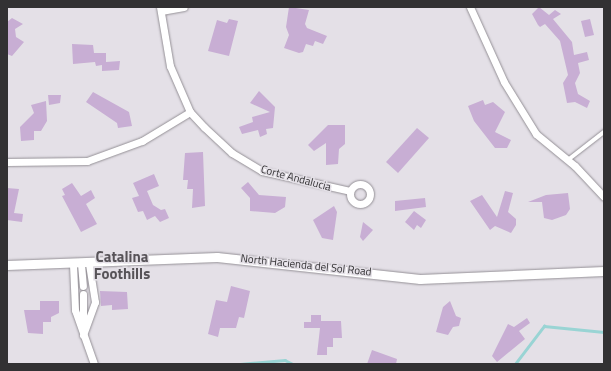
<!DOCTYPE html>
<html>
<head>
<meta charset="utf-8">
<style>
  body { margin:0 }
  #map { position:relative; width:611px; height:371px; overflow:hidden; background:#e4e0e7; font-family:"Titillium Web",sans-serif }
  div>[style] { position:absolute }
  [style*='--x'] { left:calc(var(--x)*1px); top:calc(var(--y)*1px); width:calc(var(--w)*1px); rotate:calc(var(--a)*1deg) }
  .stream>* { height:2.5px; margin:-1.25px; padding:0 1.25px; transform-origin:1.25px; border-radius:1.25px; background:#99d4d4 }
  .building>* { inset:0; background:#c8aed4 }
  .roads { filter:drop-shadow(0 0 1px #949096) drop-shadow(0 0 1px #949096) }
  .service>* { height:3.5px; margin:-1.75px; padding:0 1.75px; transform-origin:1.75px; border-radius:1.75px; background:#fff }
  .minor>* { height:7px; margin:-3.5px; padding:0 3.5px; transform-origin:3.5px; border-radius:3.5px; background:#fff }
  .minor>.ring { margin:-3.5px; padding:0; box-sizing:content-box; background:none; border:7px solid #fff; border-radius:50% }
  .tertiary>* { height:9px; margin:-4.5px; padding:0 4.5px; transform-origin:4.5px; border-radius:4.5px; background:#fff }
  span { translate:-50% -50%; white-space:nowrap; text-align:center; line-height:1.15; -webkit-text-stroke:3px #e4e0e7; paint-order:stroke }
  .street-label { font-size:11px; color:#323133 }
  .district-label { font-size:15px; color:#575358; font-weight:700 }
  .frame { position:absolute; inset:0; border:8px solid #323133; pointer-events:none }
</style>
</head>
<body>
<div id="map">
  <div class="stream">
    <div style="--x:240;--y:364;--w:45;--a:-5.1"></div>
    <div style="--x:285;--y:360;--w:9;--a:27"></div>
    <div style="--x:515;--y:364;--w:48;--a:-52.7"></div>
    <div style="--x:544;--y:326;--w:60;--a:5.7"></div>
  </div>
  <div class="building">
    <div style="clip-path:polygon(289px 7px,309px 10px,305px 24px,307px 28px,327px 36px,323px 44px,315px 41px,313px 46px,306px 44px,303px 52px,299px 53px,284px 48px,289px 35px,286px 27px)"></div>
    <div style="clip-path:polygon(539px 7px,549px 15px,555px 10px,561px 14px,553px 19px,572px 42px,574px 55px,587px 52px,589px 60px,578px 63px,580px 73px,575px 83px,578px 94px,590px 101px,587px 108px,575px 102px,567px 103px,563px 83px,568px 75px,560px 41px,545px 24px,540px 27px,538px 25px,532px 14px)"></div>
    <div style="clip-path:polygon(12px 18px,23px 24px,15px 29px,16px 37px,24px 42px,12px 56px,7px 54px,7px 22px)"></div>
    <div style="clip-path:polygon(229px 19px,238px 21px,229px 56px,208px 51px,217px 20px,227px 23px)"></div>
    <div style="clip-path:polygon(590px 19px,594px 35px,585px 37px,581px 21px)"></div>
    <div style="clip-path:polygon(72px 44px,93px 45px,94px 53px,106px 53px,106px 62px,120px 61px,119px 70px,102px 71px,102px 65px,96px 66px,95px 62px,73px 64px)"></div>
    <div style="clip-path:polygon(259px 91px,275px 107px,273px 128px,266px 129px,267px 134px,260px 137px,258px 130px,242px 134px,239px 127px,253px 122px,252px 117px,270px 112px,250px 103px)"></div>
    <div style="clip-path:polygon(93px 92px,129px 112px,132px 126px,118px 128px,117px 123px,86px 102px)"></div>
    <div style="clip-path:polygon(48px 95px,61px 95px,60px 103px,49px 105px)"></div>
    <div style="clip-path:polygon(483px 100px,485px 105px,493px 102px,505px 112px,495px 132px,511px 140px,507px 148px,495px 148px,474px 121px,468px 106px)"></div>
    <div style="clip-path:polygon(46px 101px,47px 121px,41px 131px,34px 131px,34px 140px,21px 141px,20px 127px,34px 113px,31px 105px)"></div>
    <div style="clip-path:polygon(328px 125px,345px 125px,345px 144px,339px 149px,338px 164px,326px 165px,326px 143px,314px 151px,308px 145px)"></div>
    <div style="clip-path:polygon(417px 128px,429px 138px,398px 173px,386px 162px)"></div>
    <div style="clip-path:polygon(203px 152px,205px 206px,192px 208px,193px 189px,187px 189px,188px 180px,183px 180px,185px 153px)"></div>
    <div style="clip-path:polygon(154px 174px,159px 186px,147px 191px,153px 205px,161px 210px,165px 209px,169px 218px,160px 222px,155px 216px,147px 220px,143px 211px,138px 212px,132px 198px,139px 196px,133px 183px)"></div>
    <div style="clip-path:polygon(248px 182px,259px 195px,286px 197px,285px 207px,275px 213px,250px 211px,250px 198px,241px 188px)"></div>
    <div style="clip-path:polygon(72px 183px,81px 196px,91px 190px,95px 198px,86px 204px,97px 224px,81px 232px,62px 196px,65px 195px,62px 189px)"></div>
    <div style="clip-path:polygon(7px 188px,19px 189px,14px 213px,23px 214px,22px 222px,7px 220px)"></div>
    <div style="clip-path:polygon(505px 191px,513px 193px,508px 212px,516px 219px,516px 225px,511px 233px,495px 226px,490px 230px,470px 201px,482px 195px,497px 217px)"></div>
    <div style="clip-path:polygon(568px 193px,570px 209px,566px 215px,552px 220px,544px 218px,542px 202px,528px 202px,546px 195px)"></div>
    <div style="clip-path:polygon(425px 198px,426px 207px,395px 211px,395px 201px)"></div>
    <div style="clip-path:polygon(334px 206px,337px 212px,333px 240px,322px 238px,313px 220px)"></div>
    <div style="clip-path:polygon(414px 211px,426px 220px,421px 228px,417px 225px,414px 230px,405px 222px)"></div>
    <div style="clip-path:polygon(363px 222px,373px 230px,363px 241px,360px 237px)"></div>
    <div style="clip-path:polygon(231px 286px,250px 291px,244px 318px,239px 317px,236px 328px,220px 328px,218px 337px,208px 334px,216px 300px,227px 302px)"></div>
    <div style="clip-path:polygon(100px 291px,127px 292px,128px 309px,112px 310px,112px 305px,101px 306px)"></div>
    <div style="clip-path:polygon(40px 301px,59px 301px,59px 313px,51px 317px,51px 322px,43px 322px,43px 334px,28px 333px,24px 310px,40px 310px)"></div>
    <div style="clip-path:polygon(450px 301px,456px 316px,461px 318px,459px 326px,453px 327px,448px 335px,436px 332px,443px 307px)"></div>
    <div style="clip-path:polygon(311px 315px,321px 315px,321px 321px,341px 321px,342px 338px,333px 338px,333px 347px,327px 347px,327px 355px,317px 355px,320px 328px,304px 328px,304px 322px,311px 322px)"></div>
    <div style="clip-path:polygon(527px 318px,530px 323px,519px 331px,525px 339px,497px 362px,492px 356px,508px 324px,514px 327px)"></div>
    <div style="clip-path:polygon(372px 350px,397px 359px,396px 364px,367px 364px)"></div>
  </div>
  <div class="roads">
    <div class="service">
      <div style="--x:568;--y:160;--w:46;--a:-37.9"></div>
    </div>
    <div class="minor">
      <div style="--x:160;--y:7;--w:60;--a:80.4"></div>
      <div style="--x:170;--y:66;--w:50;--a:66.5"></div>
      <div style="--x:190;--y:112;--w:21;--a:47"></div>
      <div style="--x:204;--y:127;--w:38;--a:43"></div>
      <div style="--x:232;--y:153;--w:35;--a:31"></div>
      <div style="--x:262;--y:171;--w:90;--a:12.8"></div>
      <div style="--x:470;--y:7;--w:82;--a:65.6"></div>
      <div style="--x:504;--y:82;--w:61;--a:58.4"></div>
      <div style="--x:536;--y:134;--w:50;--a:39.4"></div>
      <div style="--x:575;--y:166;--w:42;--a:46.9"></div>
      <div style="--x:161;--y:11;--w:23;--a:-10"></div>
      <div style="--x:7;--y:162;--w:80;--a:-0.7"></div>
      <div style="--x:87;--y:161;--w:59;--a:-20"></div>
      <div style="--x:142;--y:141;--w:56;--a:-31.1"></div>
      <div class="ring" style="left:350px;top:184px;width:13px;height:13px"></div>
      <div style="--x:73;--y:264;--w:46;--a:87.5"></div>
      <div style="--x:75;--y:310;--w:57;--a:70.6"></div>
      <div style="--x:81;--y:264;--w:22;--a:85"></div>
      <div style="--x:83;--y:327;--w:33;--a:-90"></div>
      <div style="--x:83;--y:335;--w:35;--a:-70"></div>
      <div style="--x:95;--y:302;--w:38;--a:-99"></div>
    </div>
    <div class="tertiary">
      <div style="--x:7;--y:265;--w:210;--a:-2.2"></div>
      <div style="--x:217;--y:257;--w:204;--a:6.2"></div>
      <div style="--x:420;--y:279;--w:184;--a:-2.5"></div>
    </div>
  </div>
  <div class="street-label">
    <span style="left:296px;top:178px;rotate:15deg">Corte Andalucia</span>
    <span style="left:306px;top:265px;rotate:6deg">North Hacienda del Sol Road</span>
  </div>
  <div class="district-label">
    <span style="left:122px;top:265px">Catalina<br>Foothills</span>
  </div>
  <div class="frame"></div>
</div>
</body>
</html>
